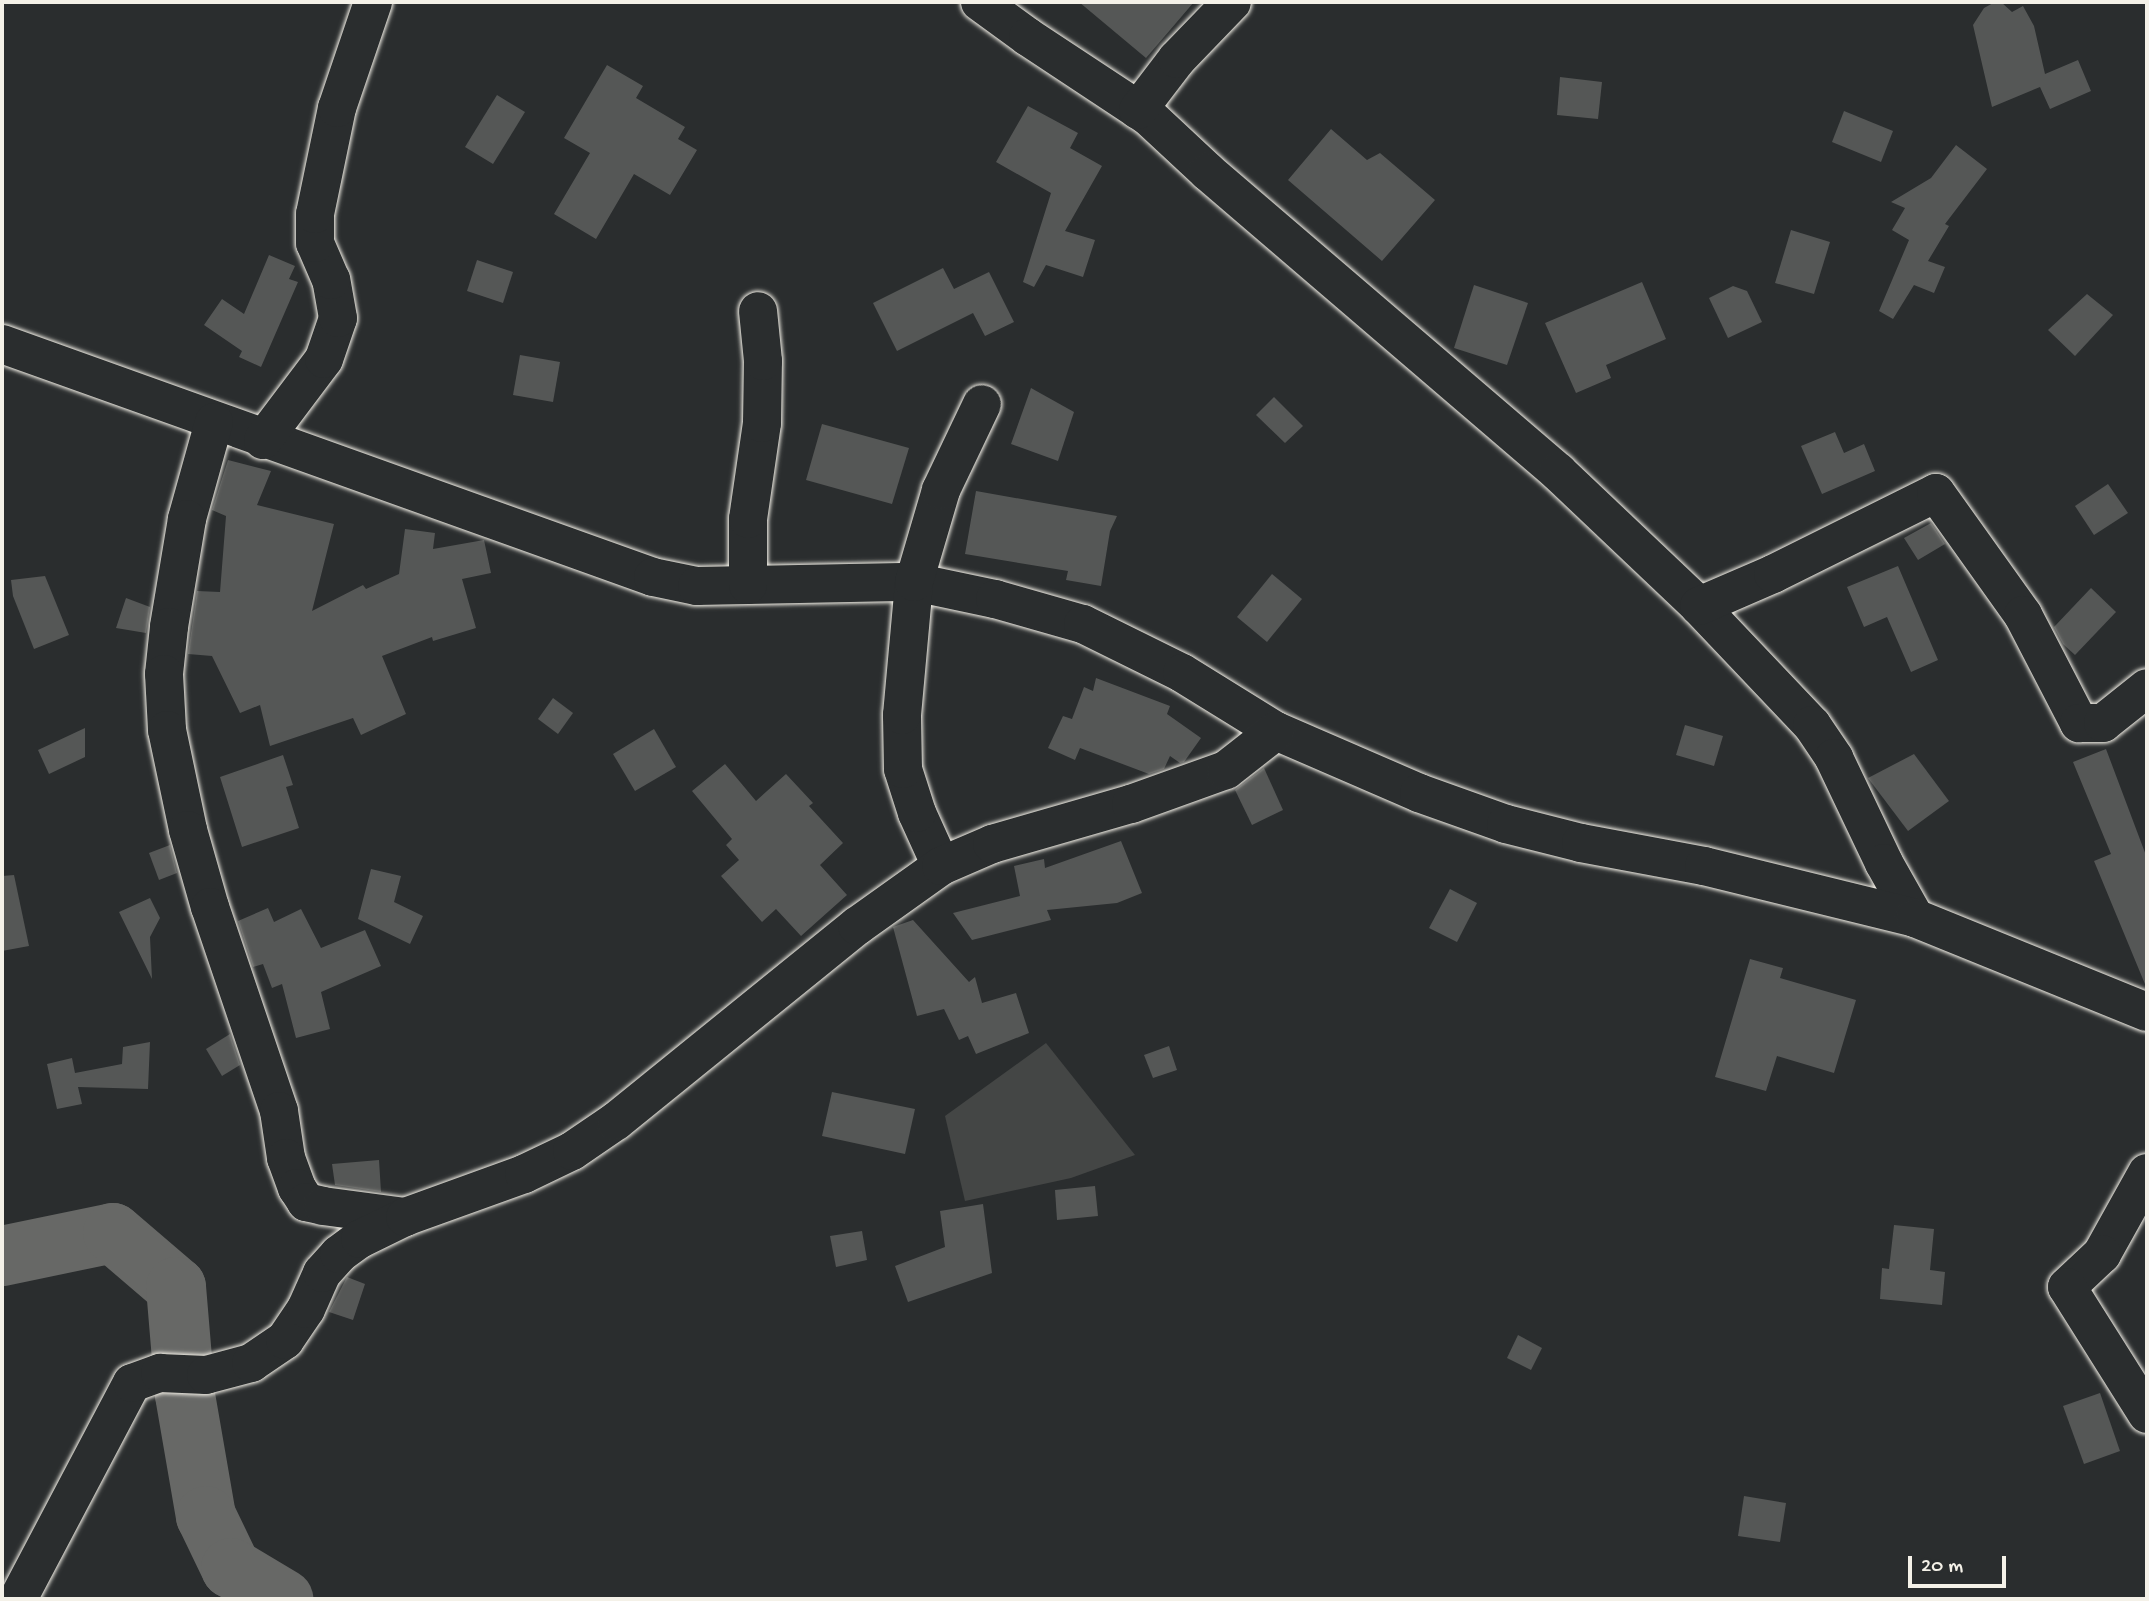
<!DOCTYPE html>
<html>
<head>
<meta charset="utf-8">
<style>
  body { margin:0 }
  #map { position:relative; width:2149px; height:1601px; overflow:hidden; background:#2a2d2e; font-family:"Gochi Hand",sans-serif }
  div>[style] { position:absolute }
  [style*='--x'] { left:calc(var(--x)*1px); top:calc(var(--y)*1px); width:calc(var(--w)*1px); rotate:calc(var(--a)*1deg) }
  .green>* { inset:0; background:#444645 }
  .river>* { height:60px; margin:-30px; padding:0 30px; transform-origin:30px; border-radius:30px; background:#676866 }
  .building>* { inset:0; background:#555756 }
  .roads { filter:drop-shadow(0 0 2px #f4f1e8) drop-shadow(0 0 2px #f4f1e8) }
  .minor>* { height:38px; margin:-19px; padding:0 19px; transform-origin:19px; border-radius:19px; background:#2a2d2e }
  span { translate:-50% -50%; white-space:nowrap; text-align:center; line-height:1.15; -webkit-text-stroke:6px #2a2d2e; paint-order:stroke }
  .frame { position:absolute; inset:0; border:4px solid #f4f1e8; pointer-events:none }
  .scale { position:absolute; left:1908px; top:1556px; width:98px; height:32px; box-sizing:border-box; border:4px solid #f4f1e8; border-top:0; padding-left:9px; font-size:21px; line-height:24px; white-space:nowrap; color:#f4f1e8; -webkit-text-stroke:5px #2a2d2e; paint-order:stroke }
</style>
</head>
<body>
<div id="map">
  <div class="green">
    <div style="clip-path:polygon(1046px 1043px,1135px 1155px,1071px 1178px,965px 1201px,945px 1116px)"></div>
  </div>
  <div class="river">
    <div style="--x:2;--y:1256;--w:113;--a:-11.7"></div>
    <div style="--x:113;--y:1233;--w:83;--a:40.6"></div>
    <div style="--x:176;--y:1287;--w:108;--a:85.2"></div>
    <div style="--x:185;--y:1395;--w:123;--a:80.2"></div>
    <div style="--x:206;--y:1516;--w:58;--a:64.3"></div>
    <div style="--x:231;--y:1568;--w:61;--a:30.8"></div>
  </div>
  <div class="building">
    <div style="clip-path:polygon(1079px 2px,1194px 2px,1146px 58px)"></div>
    <div style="clip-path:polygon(1995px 2px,2001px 2px,2012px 12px,2023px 6px,2034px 26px,2045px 74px,2078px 60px,2091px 91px,2050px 109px,2040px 87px,1992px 107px,1973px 25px,1984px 8px)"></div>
    <div style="clip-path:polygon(607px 65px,643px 86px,636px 98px,685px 127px,678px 139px,697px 150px,670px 195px,634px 174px,596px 239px,554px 214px,590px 153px,564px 138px)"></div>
    <div style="clip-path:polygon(1560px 77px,1602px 82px,1598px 119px,1557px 115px)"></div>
    <div style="clip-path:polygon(497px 95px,525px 112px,493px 164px,465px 147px)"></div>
    <div style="clip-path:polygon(1028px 106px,1078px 133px,1070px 148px,1102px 166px,1065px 231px,1095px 240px,1083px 277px,1046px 265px,1034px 287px,1023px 282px,1051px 193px,996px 162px)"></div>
    <div style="clip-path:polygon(1844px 111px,1893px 131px,1881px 162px,1832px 142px)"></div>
    <div style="clip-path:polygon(1331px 129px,1367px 160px,1380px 153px,1435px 200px,1382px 261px,1288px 180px)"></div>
    <div style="clip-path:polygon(1956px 145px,1987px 169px,1945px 224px,1949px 226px,1928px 261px,1945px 267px,1934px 293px,1914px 285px,1893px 319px,1879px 311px,1909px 240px,1892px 230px,1905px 208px,1891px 202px,1931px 178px)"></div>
    <div style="clip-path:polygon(1791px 230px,1830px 242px,1814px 294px,1775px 283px)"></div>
    <div style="clip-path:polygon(269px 255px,295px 266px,289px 279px,298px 282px,261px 367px,239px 357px,242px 351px,204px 325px,222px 299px,244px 314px)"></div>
    <div style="clip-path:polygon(477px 260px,513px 272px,503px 303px,467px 291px)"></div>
    <div style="clip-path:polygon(943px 268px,954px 289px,989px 272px,1014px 322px,985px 336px,973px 313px,897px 351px,873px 303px)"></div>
    <div style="clip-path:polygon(1642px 282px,1666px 339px,1606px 365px,1611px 378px,1576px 393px,1545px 323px)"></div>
    <div style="clip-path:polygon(1474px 285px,1528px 303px,1507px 365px,1454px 348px)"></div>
    <div style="clip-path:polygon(1733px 286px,1747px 291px,1762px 322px,1728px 338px,1709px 298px)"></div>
    <div style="clip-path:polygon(2087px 294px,2113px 315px,2075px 356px,2048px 330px)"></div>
    <div style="clip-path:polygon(520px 355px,560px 362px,553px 402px,513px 395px)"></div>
    <div style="clip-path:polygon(1031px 388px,1074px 412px,1058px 461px,1011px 444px)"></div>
    <div style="clip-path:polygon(1274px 397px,1303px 426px,1285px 443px,1256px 415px)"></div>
    <div style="clip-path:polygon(822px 424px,909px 448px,892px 504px,806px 480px)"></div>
    <div style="clip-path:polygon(1835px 432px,1844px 453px,1864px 444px,1875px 471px,1822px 494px,1801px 446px)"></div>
    <div style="clip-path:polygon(228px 460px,271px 471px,257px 505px,334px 524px,312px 611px,363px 585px,366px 589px,399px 574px,405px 529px,435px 533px,433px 549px,484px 540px,491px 573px,462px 579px,476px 628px,433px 641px,432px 637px,382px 656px,406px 714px,361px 735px,353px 718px,270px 746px,260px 705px,240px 713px,212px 656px,188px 654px,197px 591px,220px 592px,226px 516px,212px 510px)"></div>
    <div style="clip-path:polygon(2108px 484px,2128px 513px,2094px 535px,2075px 506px)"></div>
    <div style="clip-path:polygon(976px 491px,1117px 516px,1110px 531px,1101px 586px,1066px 580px,1068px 571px,965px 554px)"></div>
    <div style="clip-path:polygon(1931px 523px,1945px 544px,1918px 560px,1904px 538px)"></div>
    <div style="clip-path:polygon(1898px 566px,1938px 660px,1911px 672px,1887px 617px,1864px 627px,1847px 587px)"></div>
    <div style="clip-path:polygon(1272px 574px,1302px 599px,1267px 642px,1237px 617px)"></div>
    <div style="clip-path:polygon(45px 576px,69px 635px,34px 649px,13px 596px,11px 580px)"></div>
    <div style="clip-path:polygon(2091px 588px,2116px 612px,2075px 655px,2063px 644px,2054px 627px)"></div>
    <div style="clip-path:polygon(126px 598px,150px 607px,146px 633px,116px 628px)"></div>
    <div style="clip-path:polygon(1096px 678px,1170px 706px,1167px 714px,1201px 738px,1184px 762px,1180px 763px,1170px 756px,1164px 769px,1149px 774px,1080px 748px,1075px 760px,1048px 748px,1063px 716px,1072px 719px,1084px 687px,1093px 691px)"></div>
    <div style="clip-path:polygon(553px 698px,573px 713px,558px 734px,538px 719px)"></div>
    <div style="clip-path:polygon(1685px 725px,1723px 736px,1714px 766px,1676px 755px)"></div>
    <div style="clip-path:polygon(85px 728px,85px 757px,49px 774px,38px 750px)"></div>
    <div style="clip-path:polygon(654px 729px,676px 767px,635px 791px,613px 754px)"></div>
    <div style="clip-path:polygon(2106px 749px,2147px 858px,2147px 989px,2094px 861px,2111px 854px,2073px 762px)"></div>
    <div style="clip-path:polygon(1914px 754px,1949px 801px,1908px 831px,1868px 778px)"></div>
    <div style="clip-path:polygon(283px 755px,293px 785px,286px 787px,299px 828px,242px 847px,220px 777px)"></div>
    <div style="clip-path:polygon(725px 764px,756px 801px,786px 774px,813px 803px,809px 806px,843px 843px,820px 865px,847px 895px,801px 936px,776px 909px,762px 922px,721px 876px,739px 860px,726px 845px,732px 839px,692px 791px)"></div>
    <div style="clip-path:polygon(1264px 768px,1283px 810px,1252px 825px,1235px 790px)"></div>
    <div style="clip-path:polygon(1121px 841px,1142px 893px,1117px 903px,1047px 910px,1051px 920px,972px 940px,953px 913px,1020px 896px,1014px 866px,1044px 859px,1045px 868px)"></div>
    <div style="clip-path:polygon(170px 845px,177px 873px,159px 880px,149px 853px)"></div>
    <div style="clip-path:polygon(371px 869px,401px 876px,394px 902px,423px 916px,410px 944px,358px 919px)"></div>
    <div style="clip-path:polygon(14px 875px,29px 946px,2px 951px,2px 876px)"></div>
    <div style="clip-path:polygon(1450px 889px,1477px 903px,1457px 942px,1429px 928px)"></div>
    <div style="clip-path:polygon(150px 898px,160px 918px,150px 937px,152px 979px,119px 912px)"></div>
    <div style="clip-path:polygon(268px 908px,274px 922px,301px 909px,321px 948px,365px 930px,381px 966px,321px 992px,330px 1029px,296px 1038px,282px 984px,272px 988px,263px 964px,253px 967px,238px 921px)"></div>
    <div style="clip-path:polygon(913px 920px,969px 982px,975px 977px,982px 1003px,1016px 993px,1029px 1033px,976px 1054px,968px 1036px,959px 1040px,944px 1009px,917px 1016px,893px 927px)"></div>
    <div style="clip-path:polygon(1750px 959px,1783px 968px,1780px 978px,1856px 1000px,1834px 1073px,1777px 1056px,1766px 1091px,1715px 1077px)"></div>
    <div style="clip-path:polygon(230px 1034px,240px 1065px,222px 1076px,206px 1049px)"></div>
    <div style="clip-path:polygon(150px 1042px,148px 1089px,78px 1087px,82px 1104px,57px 1109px,47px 1064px,72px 1058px,75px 1073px,122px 1064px,123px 1047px)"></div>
    <div style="clip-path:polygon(1169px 1046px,1177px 1070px,1153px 1078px,1144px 1055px)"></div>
    <div style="clip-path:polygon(832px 1092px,915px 1109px,905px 1154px,822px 1136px)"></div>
    <div style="clip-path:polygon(379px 1160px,381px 1192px,335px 1185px,332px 1164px)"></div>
    <div style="clip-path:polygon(1095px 1186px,1098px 1216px,1057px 1220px,1055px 1190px)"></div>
    <div style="clip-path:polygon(983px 1204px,992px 1273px,908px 1302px,895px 1266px,945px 1247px,940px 1211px)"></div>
    <div style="clip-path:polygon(1894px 1225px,1934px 1229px,1930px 1270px,1945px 1272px,1942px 1305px,1880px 1299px,1882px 1268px,1889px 1269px)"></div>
    <div style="clip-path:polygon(862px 1231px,867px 1260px,836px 1267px,830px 1236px)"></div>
    <div style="clip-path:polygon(347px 1277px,365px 1284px,353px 1320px,329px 1312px)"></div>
    <div style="clip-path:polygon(1518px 1335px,1542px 1348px,1531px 1370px,1507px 1358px)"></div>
    <div style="clip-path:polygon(2100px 1393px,2120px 1451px,2084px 1464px,2063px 1406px)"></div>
    <div style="clip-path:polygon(1744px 1496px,1786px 1503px,1780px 1542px,1738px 1536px)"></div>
  </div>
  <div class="roads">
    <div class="minor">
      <div style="--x:980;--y:2;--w:59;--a:36.1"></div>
      <div style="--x:1028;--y:37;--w:144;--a:33.4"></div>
      <div style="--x:1148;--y:116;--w:82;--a:43"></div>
      <div style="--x:1208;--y:172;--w:461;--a:40.6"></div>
      <div style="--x:1558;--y:472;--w:195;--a:43.5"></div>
      <div style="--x:1699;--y:606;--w:164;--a:46.5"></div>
      <div style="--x:1812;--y:725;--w:40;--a:56"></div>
      <div style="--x:1834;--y:758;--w:116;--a:64.5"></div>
      <div style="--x:1884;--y:863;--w:63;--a:60.6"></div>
      <div style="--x:1138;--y:110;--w:64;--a:-52.6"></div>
      <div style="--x:1177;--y:59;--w:79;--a:-46"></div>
      <div style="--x:2;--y:344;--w:691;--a:19.69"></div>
      <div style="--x:653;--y:577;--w:45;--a:11.6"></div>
      <div style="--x:697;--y:586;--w:217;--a:-1.1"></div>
      <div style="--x:914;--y:582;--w:83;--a:11.9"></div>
      <div style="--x:995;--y:599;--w:91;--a:15.9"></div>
      <div style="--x:1083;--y:624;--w:110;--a:26.3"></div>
      <div style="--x:1182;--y:673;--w:110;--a:31.7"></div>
      <div style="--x:1276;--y:731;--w:156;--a:23.4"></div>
      <div style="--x:1419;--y:793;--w:92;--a:19.6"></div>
      <div style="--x:1506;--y:824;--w:77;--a:14.2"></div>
      <div style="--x:1581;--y:843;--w:125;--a:10.6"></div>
      <div style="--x:1704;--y:866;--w:217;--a:13.8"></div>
      <div style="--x:1915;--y:918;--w:250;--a:22.1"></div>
      <div style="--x:214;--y:422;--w:101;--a:105.6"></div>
      <div style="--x:187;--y:519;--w:109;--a:99.5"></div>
      <div style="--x:169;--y:627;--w:47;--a:96.1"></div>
      <div style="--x:164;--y:674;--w:56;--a:86.9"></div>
      <div style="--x:167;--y:730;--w:102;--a:78.1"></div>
      <div style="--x:188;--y:830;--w:80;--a:74.1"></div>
      <div style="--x:210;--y:907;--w:215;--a:71.3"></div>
      <div style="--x:279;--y:1111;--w:48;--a:81.5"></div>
      <div style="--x:286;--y:1158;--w:32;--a:70"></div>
      <div style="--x:297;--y:1188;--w:17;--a:57"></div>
      <div style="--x:306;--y:1202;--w:17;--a:13"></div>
      <div style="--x:323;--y:1206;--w:83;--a:7.6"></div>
      <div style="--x:263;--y:440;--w:101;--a:-53"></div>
      <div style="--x:324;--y:359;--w:43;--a:-71.1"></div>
      <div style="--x:338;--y:318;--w:39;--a:-100"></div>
      <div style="--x:331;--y:280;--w:40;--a:-113.4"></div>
      <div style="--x:315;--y:243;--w:29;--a:-90"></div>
      <div style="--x:315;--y:214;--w:108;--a:-78.3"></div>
      <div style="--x:337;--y:108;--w:112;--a:-71.2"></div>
      <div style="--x:748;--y:585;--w:66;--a:-90"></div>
      <div style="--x:748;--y:519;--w:97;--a:-81.7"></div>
      <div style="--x:762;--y:423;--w:62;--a:-89.1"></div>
      <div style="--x:763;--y:361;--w:50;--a:-95.7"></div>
      <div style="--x:1699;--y:606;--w:81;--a:-23.4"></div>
      <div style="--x:1773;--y:574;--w:182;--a:-26.4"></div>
      <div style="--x:1936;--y:493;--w:150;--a:54.5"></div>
      <div style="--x:2023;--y:615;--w:122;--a:62.6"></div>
      <div style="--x:2079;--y:723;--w:24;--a:0"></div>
      <div style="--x:2103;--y:723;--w:56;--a:-38.5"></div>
      <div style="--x:941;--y:866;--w:58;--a:-114.4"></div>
      <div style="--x:917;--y:813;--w:46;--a:-107.7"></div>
      <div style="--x:903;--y:769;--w:54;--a:-91.1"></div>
      <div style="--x:902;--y:715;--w:134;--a:-84.8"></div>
      <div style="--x:914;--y:582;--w:96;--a:-73.6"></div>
      <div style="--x:941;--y:490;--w:95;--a:-64.5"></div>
      <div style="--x:2147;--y:1173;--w:93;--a:119.1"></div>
      <div style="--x:2102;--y:1254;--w:48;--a:136.7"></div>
      <div style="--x:2067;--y:1287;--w:150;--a:57.8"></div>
      <div style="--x:18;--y:1599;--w:244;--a:-62.2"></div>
      <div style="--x:132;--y:1383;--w:30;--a:-20"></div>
      <div style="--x:160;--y:1373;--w:46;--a:2.5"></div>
      <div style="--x:206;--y:1375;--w:47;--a:-14.9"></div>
      <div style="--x:251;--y:1363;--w:41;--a:-34.1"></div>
      <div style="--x:285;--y:1340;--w:37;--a:-56"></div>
      <div style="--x:306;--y:1309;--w:39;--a:-66"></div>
      <div style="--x:322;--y:1273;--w:25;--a:-48"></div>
      <div style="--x:339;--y:1254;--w:26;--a:-36"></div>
      <div style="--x:360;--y:1239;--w:50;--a:-26.1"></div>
      <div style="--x:405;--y:1217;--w:127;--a:-19.9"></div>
      <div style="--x:524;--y:1174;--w:53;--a:-25.6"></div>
      <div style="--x:572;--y:1151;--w:53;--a:-34.3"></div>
      <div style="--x:616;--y:1121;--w:310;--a:-39"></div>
      <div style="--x:857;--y:926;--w:103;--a:-35.5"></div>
      <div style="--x:941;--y:866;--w:56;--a:-23.3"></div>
      <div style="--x:992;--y:844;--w:145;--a:-16.1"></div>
      <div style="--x:1131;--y:804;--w:101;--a:-19.7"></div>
      <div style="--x:1226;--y:770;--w:63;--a:-38"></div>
    </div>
  </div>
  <div class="frame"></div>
  <div class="scale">20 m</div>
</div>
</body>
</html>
